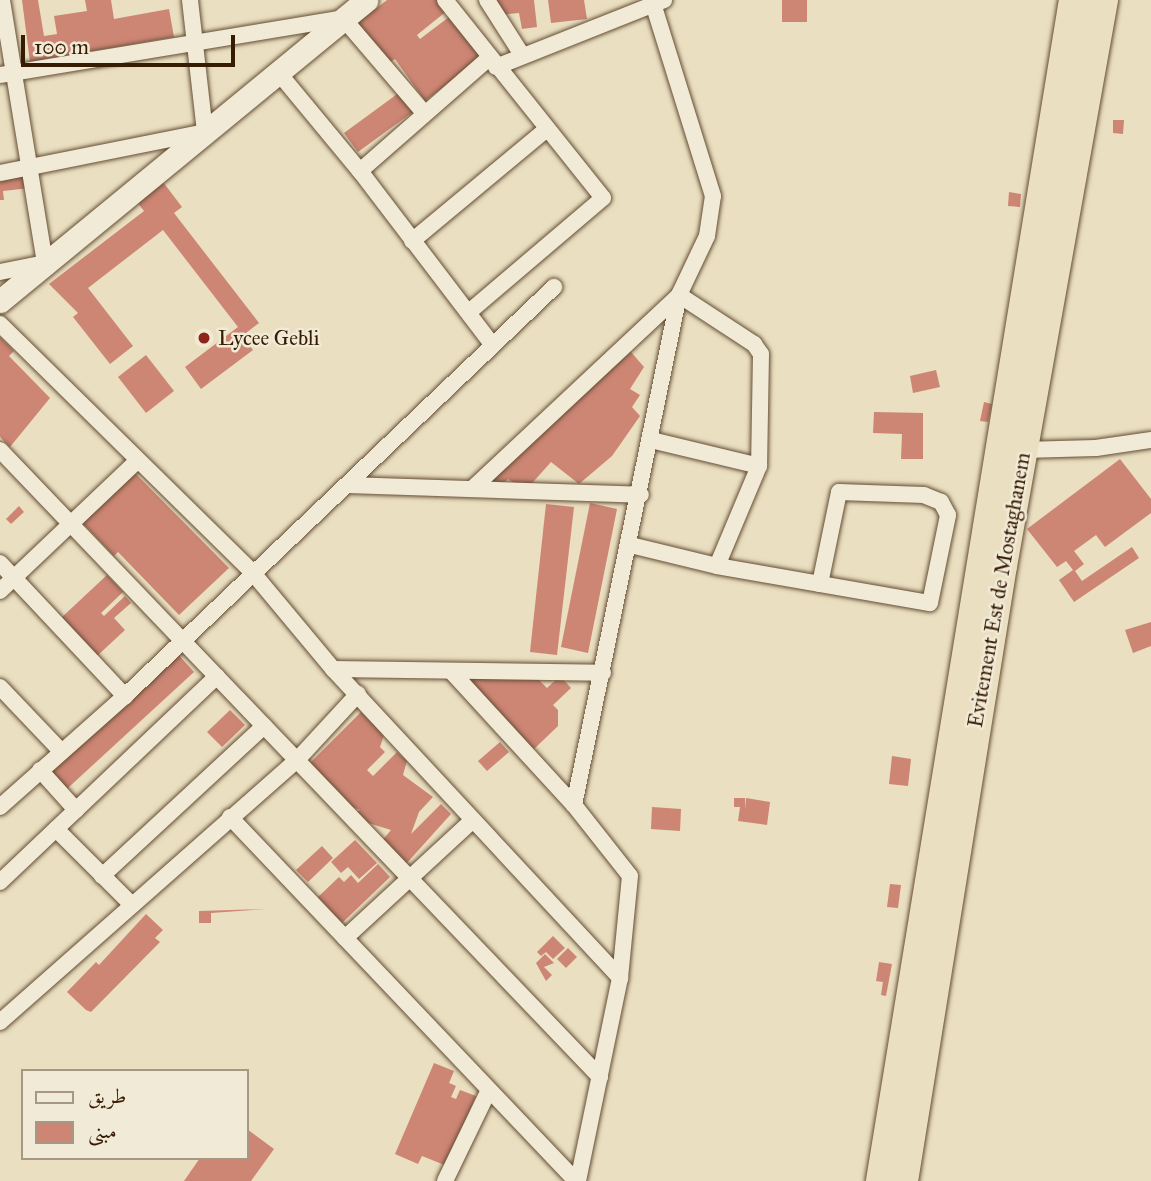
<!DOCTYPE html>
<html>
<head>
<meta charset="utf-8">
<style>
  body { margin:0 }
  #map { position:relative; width:1151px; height:1181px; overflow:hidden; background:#eadfc1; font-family:"IM FELL Great Primer",Amiri,serif }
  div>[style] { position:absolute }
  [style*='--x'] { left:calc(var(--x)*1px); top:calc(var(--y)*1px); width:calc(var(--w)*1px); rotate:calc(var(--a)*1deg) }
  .building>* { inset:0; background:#cd8574 }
  .roads { filter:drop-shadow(0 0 2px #644d33) drop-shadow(0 0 2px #644d33) }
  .street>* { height:16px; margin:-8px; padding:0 8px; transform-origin:8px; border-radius:8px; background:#f1ead7 }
  .secondary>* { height:23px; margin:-11.5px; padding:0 11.5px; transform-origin:11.5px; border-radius:11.5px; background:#f1ead7 }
  .highway>* { height:30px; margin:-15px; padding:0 15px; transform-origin:15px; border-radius:15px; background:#eadfc1 }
  .dots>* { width:19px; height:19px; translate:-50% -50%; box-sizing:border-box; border:4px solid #f1ead7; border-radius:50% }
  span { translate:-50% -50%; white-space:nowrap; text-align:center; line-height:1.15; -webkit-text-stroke:5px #f1ead7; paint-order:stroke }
  .poi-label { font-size:21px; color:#371c04 }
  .left { translate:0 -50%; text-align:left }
  .street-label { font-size:21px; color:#371c04 }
  .legend { position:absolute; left:21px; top:1069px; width:228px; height:91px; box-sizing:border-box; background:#f1ead7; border:2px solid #a79883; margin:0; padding:9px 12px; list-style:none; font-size:21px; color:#371c04 }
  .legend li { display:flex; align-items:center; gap:14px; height:35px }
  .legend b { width:35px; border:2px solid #a79883 }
  .scale { position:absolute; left:21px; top:35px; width:214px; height:32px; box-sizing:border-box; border:4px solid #371c04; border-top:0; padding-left:9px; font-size:21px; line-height:24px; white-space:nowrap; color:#371c04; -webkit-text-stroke:5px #f1ead7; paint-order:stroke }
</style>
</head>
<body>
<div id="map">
  <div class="building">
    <div style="clip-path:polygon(22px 0,38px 0,44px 36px,57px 34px,54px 16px,87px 11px,85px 0,111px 0,114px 19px,169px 9px,174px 37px,30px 62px)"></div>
    <div style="clip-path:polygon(387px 0,440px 0,448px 10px,417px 35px,420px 39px,449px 17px,481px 58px,425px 101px,395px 59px,387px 64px,356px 24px)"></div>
    <div style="clip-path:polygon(497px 0,534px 0,537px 27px,522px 29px,519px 13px,499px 15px)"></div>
    <div style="clip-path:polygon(548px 0,584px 0,587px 19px,551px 23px)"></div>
    <div style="clip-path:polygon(782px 0,807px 0,807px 22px,782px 22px)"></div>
    <div style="clip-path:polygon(400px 92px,414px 111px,358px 152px,344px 133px)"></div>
    <div style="clip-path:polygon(1113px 120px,1124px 120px,1123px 134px,1113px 133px)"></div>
    <div style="clip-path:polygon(28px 174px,30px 188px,3px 191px,4px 200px,0 200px,0 177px)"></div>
    <div style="clip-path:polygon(163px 182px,182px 207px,174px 213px,259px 323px,242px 336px,253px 350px,201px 389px,185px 367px,238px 327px,163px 230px,88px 288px,133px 346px,110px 364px,73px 317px,78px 313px,49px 284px,144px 211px,137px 202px)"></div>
    <div style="clip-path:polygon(1009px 192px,1021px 194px,1020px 207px,1008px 206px)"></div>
    <div style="clip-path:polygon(0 337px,14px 351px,9px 356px,50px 398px,10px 447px,0 437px)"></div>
    <div style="clip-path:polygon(631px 352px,644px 367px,630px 389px,640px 395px,632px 407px,640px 416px,612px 456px,579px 484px,551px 462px,526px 490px,508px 479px,498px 488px,488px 482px,525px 443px)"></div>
    <div style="clip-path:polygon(146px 355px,174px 391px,146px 413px,118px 377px)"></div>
    <div style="clip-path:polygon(936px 370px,940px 387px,913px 393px,910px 376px)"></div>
    <div style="clip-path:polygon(984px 402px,992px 404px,988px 422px,980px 421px)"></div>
    <div style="clip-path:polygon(874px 412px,923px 413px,923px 459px,901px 459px,902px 434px,873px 433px)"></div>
    <div style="clip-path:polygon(1120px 459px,1151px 499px,1151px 513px,1105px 547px,1096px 535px,1074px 551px,1084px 564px,1075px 571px,1082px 581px,1132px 547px,1139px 558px,1074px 602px,1059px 580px,1073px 570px,1066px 561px,1057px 567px,1027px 529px)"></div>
    <div style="clip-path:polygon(131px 469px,229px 568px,179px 615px,118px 552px,114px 556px,79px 519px)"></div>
    <div style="clip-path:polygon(590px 503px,617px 509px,588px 653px,561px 647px)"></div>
    <div style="clip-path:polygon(546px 504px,574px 507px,557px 655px,530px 652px)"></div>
    <div style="clip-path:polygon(19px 506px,24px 512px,11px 524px,6px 519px)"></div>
    <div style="clip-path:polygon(107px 575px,123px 592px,101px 613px,104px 616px,125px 596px,131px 603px,114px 618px,125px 630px,97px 656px,61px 618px)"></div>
    <div style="clip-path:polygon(1151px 622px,1151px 646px,1133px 653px,1125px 630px)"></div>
    <div style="clip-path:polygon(176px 652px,194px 672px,57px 798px,39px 778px)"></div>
    <div style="clip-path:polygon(560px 676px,571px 688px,553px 705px,558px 710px,558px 726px,534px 749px,465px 677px,537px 678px,547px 688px)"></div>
    <div style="clip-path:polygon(230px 710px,245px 725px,222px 747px,207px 732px)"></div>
    <div style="clip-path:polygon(361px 712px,384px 735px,380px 747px,385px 752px,367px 770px,373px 776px,397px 752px,407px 761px,403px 775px,433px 797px,419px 812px,411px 834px,441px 804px,451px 814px,406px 864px,381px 842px,391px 830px,365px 822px,356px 813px,360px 810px,343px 804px,309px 764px)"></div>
    <div style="clip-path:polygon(500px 742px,509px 752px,487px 771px,478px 761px)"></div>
    <div style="clip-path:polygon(892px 756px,911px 759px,908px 786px,889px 784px)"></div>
    <div style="clip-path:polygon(734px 798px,745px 798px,745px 810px,746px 798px,770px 802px,767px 825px,738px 821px,740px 807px,734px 807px)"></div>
    <div style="clip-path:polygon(652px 807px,681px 809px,680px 831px,651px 829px)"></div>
    <div style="clip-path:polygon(355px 840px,377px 863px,359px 879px,348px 867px,341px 873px,331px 862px)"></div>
    <div style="clip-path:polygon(322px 846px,333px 858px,308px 882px,296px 870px)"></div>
    <div style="clip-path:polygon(378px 864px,390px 877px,342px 923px,318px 897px,339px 877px,344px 882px,351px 875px,358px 883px)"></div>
    <div style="clip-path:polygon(890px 884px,901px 885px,898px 908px,887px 907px)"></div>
    <div style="clip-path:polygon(265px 909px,211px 913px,211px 923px,199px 923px,199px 911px)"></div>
    <div style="clip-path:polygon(146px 914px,163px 930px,155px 938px,160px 942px,91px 1012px,86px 1010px,67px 992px,96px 962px,99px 965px)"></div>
    <div style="clip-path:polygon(553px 936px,565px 948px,553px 959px,546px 952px,541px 956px,537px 952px)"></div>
    <div style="clip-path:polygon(568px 948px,577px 957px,566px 968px,557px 959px)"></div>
    <div style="clip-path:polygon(545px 954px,554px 963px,544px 967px,552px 975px,546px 981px,536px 963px)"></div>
    <div style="clip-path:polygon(879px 962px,892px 964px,886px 996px,881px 995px,883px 982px,876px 981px)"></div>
    <div style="clip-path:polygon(434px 1063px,454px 1071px,449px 1083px,456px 1086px,451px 1097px,456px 1099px,460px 1090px,476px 1096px,447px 1166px,422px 1156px,418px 1164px,395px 1154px)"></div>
    <div style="clip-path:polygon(247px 1129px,274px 1149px,251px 1181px,184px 1181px,200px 1158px,247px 1158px)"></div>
  </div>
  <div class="roads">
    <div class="street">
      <div style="--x:445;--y:0;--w:253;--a:51.4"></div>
      <div style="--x:603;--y:198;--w:175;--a:139.6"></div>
      <div style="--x:487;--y:0;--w:65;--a:57.5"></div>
      <div style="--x:496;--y:67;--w:181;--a:-21.7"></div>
      <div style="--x:278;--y:72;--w:129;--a:50.4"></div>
      <div style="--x:360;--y:171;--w:218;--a:52.7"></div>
      <div style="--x:0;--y:75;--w:348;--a:-9.4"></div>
      <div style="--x:343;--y:18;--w:125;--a:49.5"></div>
      <div style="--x:360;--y:171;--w:170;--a:-41.2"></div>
      <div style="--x:0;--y:173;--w:209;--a:-11.3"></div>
      <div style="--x:205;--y:132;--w:133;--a:-96.5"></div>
      <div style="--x:412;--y:241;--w:175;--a:-39.7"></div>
      <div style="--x:0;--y:272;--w:46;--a:-11.3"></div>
      <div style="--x:45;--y:263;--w:266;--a:-99.3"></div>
      <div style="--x:0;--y:324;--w:355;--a:44.5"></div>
      <div style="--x:253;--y:573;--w:125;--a:50.2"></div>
      <div style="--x:333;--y:669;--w:422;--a:47.1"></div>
      <div style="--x:651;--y:440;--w:111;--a:13.5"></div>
      <div style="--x:0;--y:450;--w:868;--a:46.26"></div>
      <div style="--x:1023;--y:450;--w:73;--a:-1.6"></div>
      <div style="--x:1096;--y:448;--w:56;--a:-8.3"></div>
      <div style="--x:347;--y:485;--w:294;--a:1.9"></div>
      <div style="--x:474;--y:487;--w:281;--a:-43.1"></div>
      <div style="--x:679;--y:295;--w:90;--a:33.2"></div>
      <div style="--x:754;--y:344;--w:12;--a:55"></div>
      <div style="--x:761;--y:354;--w:112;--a:91"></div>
      <div style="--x:759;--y:466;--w:108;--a:112.8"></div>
      <div style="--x:717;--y:566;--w:89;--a:-166.4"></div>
      <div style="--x:0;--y:563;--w:183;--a:46.8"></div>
      <div style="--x:717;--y:566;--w:216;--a:9.9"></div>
      <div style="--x:930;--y:603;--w:90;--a:-78.4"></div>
      <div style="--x:948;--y:515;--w:15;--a:-118"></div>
      <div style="--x:941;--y:502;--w:18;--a:-158"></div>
      <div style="--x:924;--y:495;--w:85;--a:-178"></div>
      <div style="--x:839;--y:492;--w:94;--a:101.7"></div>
      <div style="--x:0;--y:591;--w:190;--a:-43.5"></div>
      <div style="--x:333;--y:669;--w:270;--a:0.8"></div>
      <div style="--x:451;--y:671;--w:182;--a:47.5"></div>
      <div style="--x:574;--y:805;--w:90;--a:51.7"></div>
      <div style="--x:630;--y:876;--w:102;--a:95.6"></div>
      <div style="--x:620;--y:978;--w:207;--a:101.7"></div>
      <div style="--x:0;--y:687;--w:88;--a:46.4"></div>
      <div style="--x:40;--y:770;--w:54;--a:48"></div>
      <div style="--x:574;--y:805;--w:521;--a:-78.37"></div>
      <div style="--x:679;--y:295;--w:65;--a:-64.6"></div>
      <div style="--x:707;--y:236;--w:40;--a:-81.5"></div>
      <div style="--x:713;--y:196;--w:205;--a:-107.3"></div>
      <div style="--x:0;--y:807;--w:167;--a:-41.6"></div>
      <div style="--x:125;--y:696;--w:593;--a:-43.63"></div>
      <div style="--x:230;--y:817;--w:502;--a:46.45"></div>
      <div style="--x:56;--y:829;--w:106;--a:45"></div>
      <div style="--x:102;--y:876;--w:221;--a:-42.8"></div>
      <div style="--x:0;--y:882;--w:299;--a:-43.5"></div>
      <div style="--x:345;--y:938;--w:174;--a:-42.7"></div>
      <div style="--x:0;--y:1022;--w:396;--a:-41.4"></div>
      <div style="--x:297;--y:760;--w:90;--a:-47.3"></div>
      <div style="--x:445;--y:1181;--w:101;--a:-64.2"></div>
    </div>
    <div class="secondary">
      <div style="--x:0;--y:301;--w:474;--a:-39.4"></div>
    </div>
    <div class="highway">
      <div style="--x:881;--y:1181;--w:1197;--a:-80.72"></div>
      <div style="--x:903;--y:1181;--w:623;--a:-80.86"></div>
      <div style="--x:1002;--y:566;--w:575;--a:-79.88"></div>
    </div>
  </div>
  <div class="dots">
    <div style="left:204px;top:338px;background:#8f2418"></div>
  </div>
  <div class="poi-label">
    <span class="left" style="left:218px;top:338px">Lycee Gebli</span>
  </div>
  <div class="street-label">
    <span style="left:999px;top:590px;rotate:-80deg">Evitement Est de Mostaghanem</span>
  </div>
  <ul class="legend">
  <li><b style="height:9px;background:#f1ead7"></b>طريق</li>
  <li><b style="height:19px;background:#cd8574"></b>مبنى</li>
  </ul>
  <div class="scale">100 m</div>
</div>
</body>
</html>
